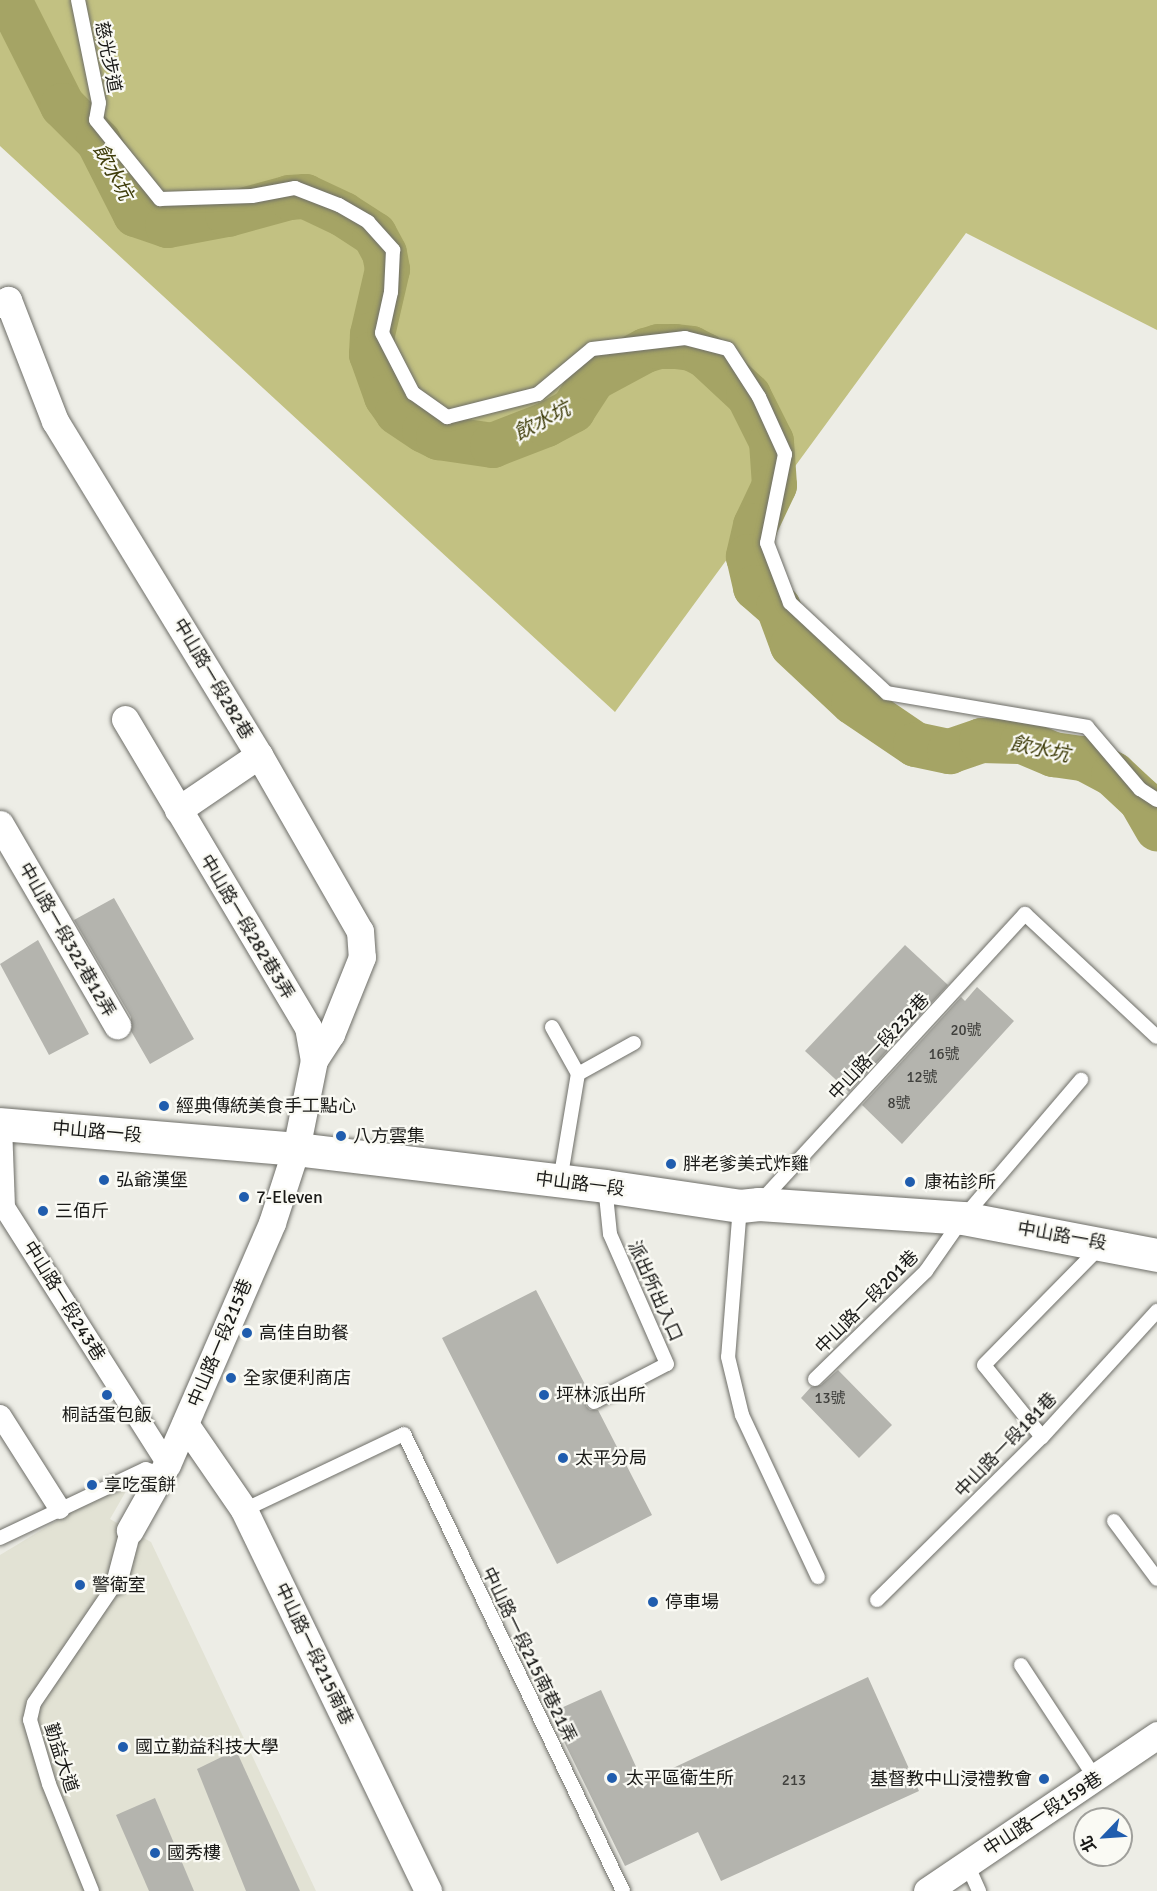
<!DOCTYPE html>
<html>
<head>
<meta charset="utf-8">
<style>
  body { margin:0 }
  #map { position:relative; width:1157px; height:1891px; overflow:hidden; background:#edede6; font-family:Signika,"Noto Sans TC",sans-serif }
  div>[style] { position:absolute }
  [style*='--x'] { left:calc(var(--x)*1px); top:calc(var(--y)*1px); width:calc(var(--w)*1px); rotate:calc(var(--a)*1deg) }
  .built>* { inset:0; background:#e2e2d4 }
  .forest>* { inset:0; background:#c2c182 }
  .river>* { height:45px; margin:-22.5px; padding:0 22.5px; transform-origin:22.5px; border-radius:22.5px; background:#a5a465 }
  .building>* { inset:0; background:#b4b4ae }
  .roads { filter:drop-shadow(0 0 2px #6e6e68) drop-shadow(0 0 2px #6e6e68) }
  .service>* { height:14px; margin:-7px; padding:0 7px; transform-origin:7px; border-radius:7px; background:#fff }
  .pedestrian>* { height:21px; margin:-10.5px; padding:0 10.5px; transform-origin:10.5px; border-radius:10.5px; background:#fff }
  .minor>* { height:27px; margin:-13.5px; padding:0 13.5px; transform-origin:13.5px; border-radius:13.5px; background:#fff }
  .secondary>* { height:33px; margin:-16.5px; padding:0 16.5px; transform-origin:16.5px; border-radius:16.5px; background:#fff }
  .dots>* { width:16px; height:16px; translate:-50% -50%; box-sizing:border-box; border:3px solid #fafaf4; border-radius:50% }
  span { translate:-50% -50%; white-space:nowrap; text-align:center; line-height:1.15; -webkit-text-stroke:4.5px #fafaf4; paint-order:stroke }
  .number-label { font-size:15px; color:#40403d }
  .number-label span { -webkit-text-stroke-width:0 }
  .street-label { font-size:18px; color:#191917 }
  .poi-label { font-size:18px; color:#191917 }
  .left { translate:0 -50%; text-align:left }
  .right { translate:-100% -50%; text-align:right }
  .water-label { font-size:20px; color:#3e3c09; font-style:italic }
  .north { position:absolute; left:1073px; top:1807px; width:60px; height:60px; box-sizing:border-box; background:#fafaf4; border:2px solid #a0a09c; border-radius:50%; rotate:245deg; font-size:16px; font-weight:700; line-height:24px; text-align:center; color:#191917 }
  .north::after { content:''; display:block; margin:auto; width:21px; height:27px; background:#205dae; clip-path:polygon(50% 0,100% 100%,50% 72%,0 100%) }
</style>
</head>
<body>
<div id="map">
  <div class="built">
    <div style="clip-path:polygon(129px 1486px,110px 1519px,151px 1542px,316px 1891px,0 1891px,0 1555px,91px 1500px,115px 1488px)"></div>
  </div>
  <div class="forest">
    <div style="clip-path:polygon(0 0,1157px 0,1157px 330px,966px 233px,615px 712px,0 146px)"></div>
  </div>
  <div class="river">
    <div style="--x:9;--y:0;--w:118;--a:63.2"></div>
    <div style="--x:62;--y:105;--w:51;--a:45"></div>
    <div style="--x:98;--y:141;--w:82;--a:63.1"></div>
    <div style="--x:135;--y:214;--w:34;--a:19"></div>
    <div style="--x:167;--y:225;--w:61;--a:-10.4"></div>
    <div style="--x:227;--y:214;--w:64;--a:-15.3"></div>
    <div style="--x:289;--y:197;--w:16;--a:-4"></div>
    <div style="--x:305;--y:196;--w:42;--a:25.3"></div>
    <div style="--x:343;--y:214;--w:37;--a:33"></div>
    <div style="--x:374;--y:234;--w:21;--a:62"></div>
    <div style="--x:384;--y:253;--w:16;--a:79"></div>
    <div style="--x:387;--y:269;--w:67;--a:103"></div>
    <div style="--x:372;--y:334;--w:20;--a:93"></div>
    <div style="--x:371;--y:354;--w:45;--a:70.3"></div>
    <div style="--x:386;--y:396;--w:19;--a:55"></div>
    <div style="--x:397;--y:412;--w:32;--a:34"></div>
    <div style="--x:424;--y:430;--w:16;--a:27"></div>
    <div style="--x:438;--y:437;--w:55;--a:8.4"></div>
    <div style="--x:492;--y:445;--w:58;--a:-21.3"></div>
    <div style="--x:546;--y:424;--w:30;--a:-28"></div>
    <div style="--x:572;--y:410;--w:38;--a:-57"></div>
    <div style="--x:593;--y:378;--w:59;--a:-28.3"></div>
    <div style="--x:645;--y:350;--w:14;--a:-17"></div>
    <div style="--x:658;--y:346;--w:17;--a:0"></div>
    <div style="--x:675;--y:346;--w:16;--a:7"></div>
    <div style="--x:691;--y:348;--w:16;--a:27"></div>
    <div style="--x:705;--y:355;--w:59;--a:42.9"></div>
    <div style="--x:748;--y:395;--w:51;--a:63.4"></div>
    <div style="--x:771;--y:441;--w:44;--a:86.1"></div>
    <div style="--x:774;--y:485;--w:44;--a:115.4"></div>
    <div style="--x:755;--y:525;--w:32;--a:103"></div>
    <div style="--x:748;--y:556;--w:32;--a:77"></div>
    <div style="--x:755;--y:587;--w:30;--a:41"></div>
    <div style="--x:778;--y:607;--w:40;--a:69.8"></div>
    <div style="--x:792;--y:645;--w:83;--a:43.1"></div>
    <div style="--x:853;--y:702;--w:75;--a:34.1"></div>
    <div style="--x:915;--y:744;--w:35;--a:12"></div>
    <div style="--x:949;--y:751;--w:34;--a:-19"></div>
    <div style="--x:981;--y:740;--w:41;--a:1.4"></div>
    <div style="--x:1022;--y:741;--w:34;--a:23"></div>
    <div style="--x:1053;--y:754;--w:30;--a:8"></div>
    <div style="--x:1083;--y:758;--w:34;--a:28"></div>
    <div style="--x:1113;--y:774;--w:37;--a:43"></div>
    <div style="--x:1140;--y:799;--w:34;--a:60"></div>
  </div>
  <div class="building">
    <div style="clip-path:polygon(114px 898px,194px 1039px,150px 1064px,131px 1031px,131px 1017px,74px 920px)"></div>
    <div style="clip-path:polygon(38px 940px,89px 1034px,49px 1055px,0 964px)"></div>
    <div style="clip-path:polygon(905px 945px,948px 985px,849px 1092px,805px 1051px)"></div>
    <div style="clip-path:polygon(977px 987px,1014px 1021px,902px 1144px,862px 1105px,961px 997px,965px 1001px)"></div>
    <div style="clip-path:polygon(536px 1290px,590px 1394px,586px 1398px,586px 1406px,590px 1410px,598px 1410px,652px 1515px,557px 1564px,442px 1338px)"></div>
    <div style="clip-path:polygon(838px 1370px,892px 1425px,859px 1458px,801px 1398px,811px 1387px,821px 1385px)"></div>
    <div style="clip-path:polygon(868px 1677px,919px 1791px,721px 1881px,698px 1832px,625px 1866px,550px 1713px,601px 1690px,643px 1782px)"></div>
    <div style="clip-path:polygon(236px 1750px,300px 1891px,246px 1891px,197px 1769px)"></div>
    <div style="clip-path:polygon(155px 1798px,194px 1891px,149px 1891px,116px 1815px)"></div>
  </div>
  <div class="roads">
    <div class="service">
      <div style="--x:78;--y:0;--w:105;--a:78.5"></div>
      <div style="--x:99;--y:103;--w:17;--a:100"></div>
      <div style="--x:96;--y:120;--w:102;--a:51"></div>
      <div style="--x:160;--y:199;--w:92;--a:-1.9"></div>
      <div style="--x:252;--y:196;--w:44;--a:-10.5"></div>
      <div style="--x:295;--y:188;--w:47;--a:21.1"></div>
      <div style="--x:339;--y:205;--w:34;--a:30"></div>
      <div style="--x:368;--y:222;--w:38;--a:48"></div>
      <div style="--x:393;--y:250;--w:42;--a:92.7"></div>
      <div style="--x:391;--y:292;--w:42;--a:102.4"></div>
      <div style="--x:382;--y:333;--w:68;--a:62.7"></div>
      <div style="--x:413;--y:393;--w:42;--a:35.2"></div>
      <div style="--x:447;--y:417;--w:94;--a:-14.2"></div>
      <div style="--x:538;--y:394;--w:70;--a:-39.8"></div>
      <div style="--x:592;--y:349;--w:94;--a:-6.7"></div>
      <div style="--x:685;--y:338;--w:44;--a:14.3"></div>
      <div style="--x:728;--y:349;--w:57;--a:57.1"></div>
      <div style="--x:759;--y:397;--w:63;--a:65.5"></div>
      <div style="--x:785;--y:454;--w:91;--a:101.4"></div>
      <div style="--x:767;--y:543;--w:64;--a:69"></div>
      <div style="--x:790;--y:603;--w:132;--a:42.9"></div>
      <div style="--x:887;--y:693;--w:203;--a:9.6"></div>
      <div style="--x:1087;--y:727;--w:82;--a:49.5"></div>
      <div style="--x:1140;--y:789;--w:20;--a:33"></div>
      <div style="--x:552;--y:1027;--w:54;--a:61"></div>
      <div style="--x:560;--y:1181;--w:109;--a:-80.5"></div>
      <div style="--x:578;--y:1074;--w:64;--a:-29"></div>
      <div style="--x:761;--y:1201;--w:390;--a:-47.4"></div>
      <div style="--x:1025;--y:914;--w:180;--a:43"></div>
      <div style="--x:740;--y:1206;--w:151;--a:94.5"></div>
      <div style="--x:728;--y:1357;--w:60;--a:76.4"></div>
      <div style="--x:742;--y:1415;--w:179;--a:64.9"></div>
      <div style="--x:815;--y:1379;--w:155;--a:-44.2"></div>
      <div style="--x:926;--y:1271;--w:65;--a:-55.1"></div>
      <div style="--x:963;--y:1218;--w:182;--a:-49.5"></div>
      <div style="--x:594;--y:1402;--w:82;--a:-27.5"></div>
      <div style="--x:667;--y:1364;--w:142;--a:-113.7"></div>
      <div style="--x:610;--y:1234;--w:48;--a:-95.9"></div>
      <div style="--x:404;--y:1434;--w:507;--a:64.4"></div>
      <div style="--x:1042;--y:1437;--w:92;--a:-128.9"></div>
      <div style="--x:984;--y:1365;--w:165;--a:-45.5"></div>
      <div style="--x:244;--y:1510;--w:173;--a:-25.4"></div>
      <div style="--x:1114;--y:1521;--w:72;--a:53.4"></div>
      <div style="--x:0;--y:1538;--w:161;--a:-25.3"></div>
      <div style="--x:146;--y:1469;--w:17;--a:21"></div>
      <div style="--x:877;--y:1600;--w:232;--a:-44.7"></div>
      <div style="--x:1042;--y:1437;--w:171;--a:-47.6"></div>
      <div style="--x:1021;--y:1665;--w:136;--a:56.7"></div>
      <div style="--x:967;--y:1864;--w:30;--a:66"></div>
      <div style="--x:92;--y:1891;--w:115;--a:-111.9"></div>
      <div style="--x:49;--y:1784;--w:67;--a:-106.5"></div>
      <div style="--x:30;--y:1720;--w:17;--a:-77"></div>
      <div style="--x:34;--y:1703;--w:145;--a:-55.7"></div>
    </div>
    <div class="pedestrian">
      <div style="--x:1;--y:1125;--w:82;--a:87.9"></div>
      <div style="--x:4;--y:1207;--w:304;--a:57.6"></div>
      <div style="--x:0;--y:1415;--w:110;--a:57.6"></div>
      <div style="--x:116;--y:1583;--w:55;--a:-75.2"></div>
    </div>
    <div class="minor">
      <div style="--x:0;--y:304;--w:9;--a:-27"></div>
      <div style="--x:8;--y:300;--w:130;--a:68.8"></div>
      <div style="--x:55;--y:421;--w:391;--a:58.6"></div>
      <div style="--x:259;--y:755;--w:203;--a:60.2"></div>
      <div style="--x:360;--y:931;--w:26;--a:86"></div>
      <div style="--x:362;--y:957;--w:83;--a:111.9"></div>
      <div style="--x:331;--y:1034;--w:31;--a:123"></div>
      <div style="--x:125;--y:719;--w:358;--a:59.3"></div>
      <div style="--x:308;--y:1027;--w:34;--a:80"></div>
      <div style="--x:314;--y:1060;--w:91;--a:101.4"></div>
      <div style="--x:296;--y:1149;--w:78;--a:108"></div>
      <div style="--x:272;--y:1223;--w:263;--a:113.5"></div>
      <div style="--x:167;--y:1464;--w:76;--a:119.3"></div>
      <div style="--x:178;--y:810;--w:98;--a:-34.2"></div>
      <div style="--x:0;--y:824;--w:233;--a:59.8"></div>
      <div style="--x:185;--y:1424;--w:104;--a:55.5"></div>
      <div style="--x:244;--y:1510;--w:423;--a:64.2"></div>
      <div style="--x:927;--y:1891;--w:278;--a:-34.1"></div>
    </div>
    <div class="secondary">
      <div style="--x:0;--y:1124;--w:297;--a:4.8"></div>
      <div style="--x:296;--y:1149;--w:311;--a:6.8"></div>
      <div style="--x:605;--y:1186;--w:136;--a:8.4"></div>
      <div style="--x:740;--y:1206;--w:19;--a:-6"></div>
      <div style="--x:759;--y:1204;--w:204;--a:3.9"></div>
      <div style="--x:963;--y:1218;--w:197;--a:10.8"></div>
    </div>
  </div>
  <div class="dots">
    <div style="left:164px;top:1106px;background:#205dae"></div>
    <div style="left:341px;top:1136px;background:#205dae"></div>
    <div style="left:671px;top:1164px;background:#205dae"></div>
    <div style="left:104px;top:1180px;background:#205dae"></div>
    <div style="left:910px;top:1182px;background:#205dae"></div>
    <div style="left:244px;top:1197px;background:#205dae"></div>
    <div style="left:43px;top:1211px;background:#205dae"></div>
    <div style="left:247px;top:1333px;background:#205dae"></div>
    <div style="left:231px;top:1378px;background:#205dae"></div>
    <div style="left:107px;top:1395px;background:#205dae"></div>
    <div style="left:544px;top:1395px;background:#205dae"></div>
    <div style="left:563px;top:1458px;background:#205dae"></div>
    <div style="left:92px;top:1485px;background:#205dae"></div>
    <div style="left:80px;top:1585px;background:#205dae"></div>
    <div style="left:653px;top:1602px;background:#205dae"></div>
    <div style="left:123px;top:1747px;background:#205dae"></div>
    <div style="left:612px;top:1778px;background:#205dae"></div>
    <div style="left:1044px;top:1779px;background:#205dae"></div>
    <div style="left:155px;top:1853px;background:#205dae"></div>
  </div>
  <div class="number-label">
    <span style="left:966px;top:1031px">20號</span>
    <span style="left:944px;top:1055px">16號</span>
    <span style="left:922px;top:1078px">12號</span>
    <span style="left:899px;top:1104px">8號</span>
    <span style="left:830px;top:1399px">13號</span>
    <span style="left:794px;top:1781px">213</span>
  </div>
  <div class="street-label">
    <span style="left:108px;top:57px;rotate:79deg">慈光步道</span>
    <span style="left:213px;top:679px;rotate:59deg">中山路一段282巷</span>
    <span style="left:247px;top:927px;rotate:59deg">中山路一段282巷3弄</span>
    <span style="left:67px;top:940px;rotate:60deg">中山路一段322巷12弄</span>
    <span style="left:879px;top:1047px;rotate:-47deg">中山路一段232巷</span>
    <span style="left:97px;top:1132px;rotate:5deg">中山路一段</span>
    <span style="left:580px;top:1184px;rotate:7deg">中山路一段</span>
    <span style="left:1062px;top:1236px;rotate:10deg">中山路一段</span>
    <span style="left:655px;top:1291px;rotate:66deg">派出所出入口</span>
    <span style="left:64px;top:1301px;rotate:58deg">中山路一段243巷</span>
    <span style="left:867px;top:1302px;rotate:-45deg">中山路一段201巷</span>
    <span style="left:220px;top:1343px;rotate:-67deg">中山路一段215巷</span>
    <span style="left:1006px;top:1445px;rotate:-46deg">中山路一段181巷</span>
    <span style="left:314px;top:1654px;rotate:64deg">中山路一段215南巷</span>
    <span style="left:529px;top:1655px;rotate:64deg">中山路一段215南巷21弄</span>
    <span style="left:61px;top:1758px;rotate:72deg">勤益大道</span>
    <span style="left:1043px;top:1814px;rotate:-33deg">中山路一段159巷</span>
  </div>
  <div class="poi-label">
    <span class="left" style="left:176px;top:1106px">經典傳統美食手工點心</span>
    <span class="left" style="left:353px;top:1136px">八方雲集</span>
    <span class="left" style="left:683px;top:1164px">胖老爹美式炸雞</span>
    <span class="left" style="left:116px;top:1180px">弘爺漢堡</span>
    <span class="left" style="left:924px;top:1182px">康祐診所</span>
    <span class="left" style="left:256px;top:1197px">7-Eleven</span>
    <span class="left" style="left:55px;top:1211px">三佰斤</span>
    <span class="left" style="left:259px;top:1333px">高佳自助餐</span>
    <span class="left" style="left:243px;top:1378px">全家便利商店</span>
    <span class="left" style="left:556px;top:1395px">坪林派出所</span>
    <span style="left:107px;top:1415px">桐話蛋包飯</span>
    <span class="left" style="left:575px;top:1458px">太平分局</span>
    <span class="left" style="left:104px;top:1485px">享吃蛋餅</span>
    <span class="left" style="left:92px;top:1585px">警衛室</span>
    <span class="left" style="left:665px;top:1602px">停車場</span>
    <span class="left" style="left:135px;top:1747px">國立勤益科技大學</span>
    <span class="left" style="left:626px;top:1778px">太平區衛生所</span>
    <span class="right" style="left:1032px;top:1779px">基督教中山浸禮教會</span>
    <span class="left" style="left:167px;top:1853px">國秀樓</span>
  </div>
  <div class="water-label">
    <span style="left:113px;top:172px;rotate:62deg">飲水坑</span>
    <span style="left:542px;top:421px;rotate:-27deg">飲水坑</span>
    <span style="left:1040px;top:749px;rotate:12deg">飲水坑</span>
  </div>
  <div class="north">北</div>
</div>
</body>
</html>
